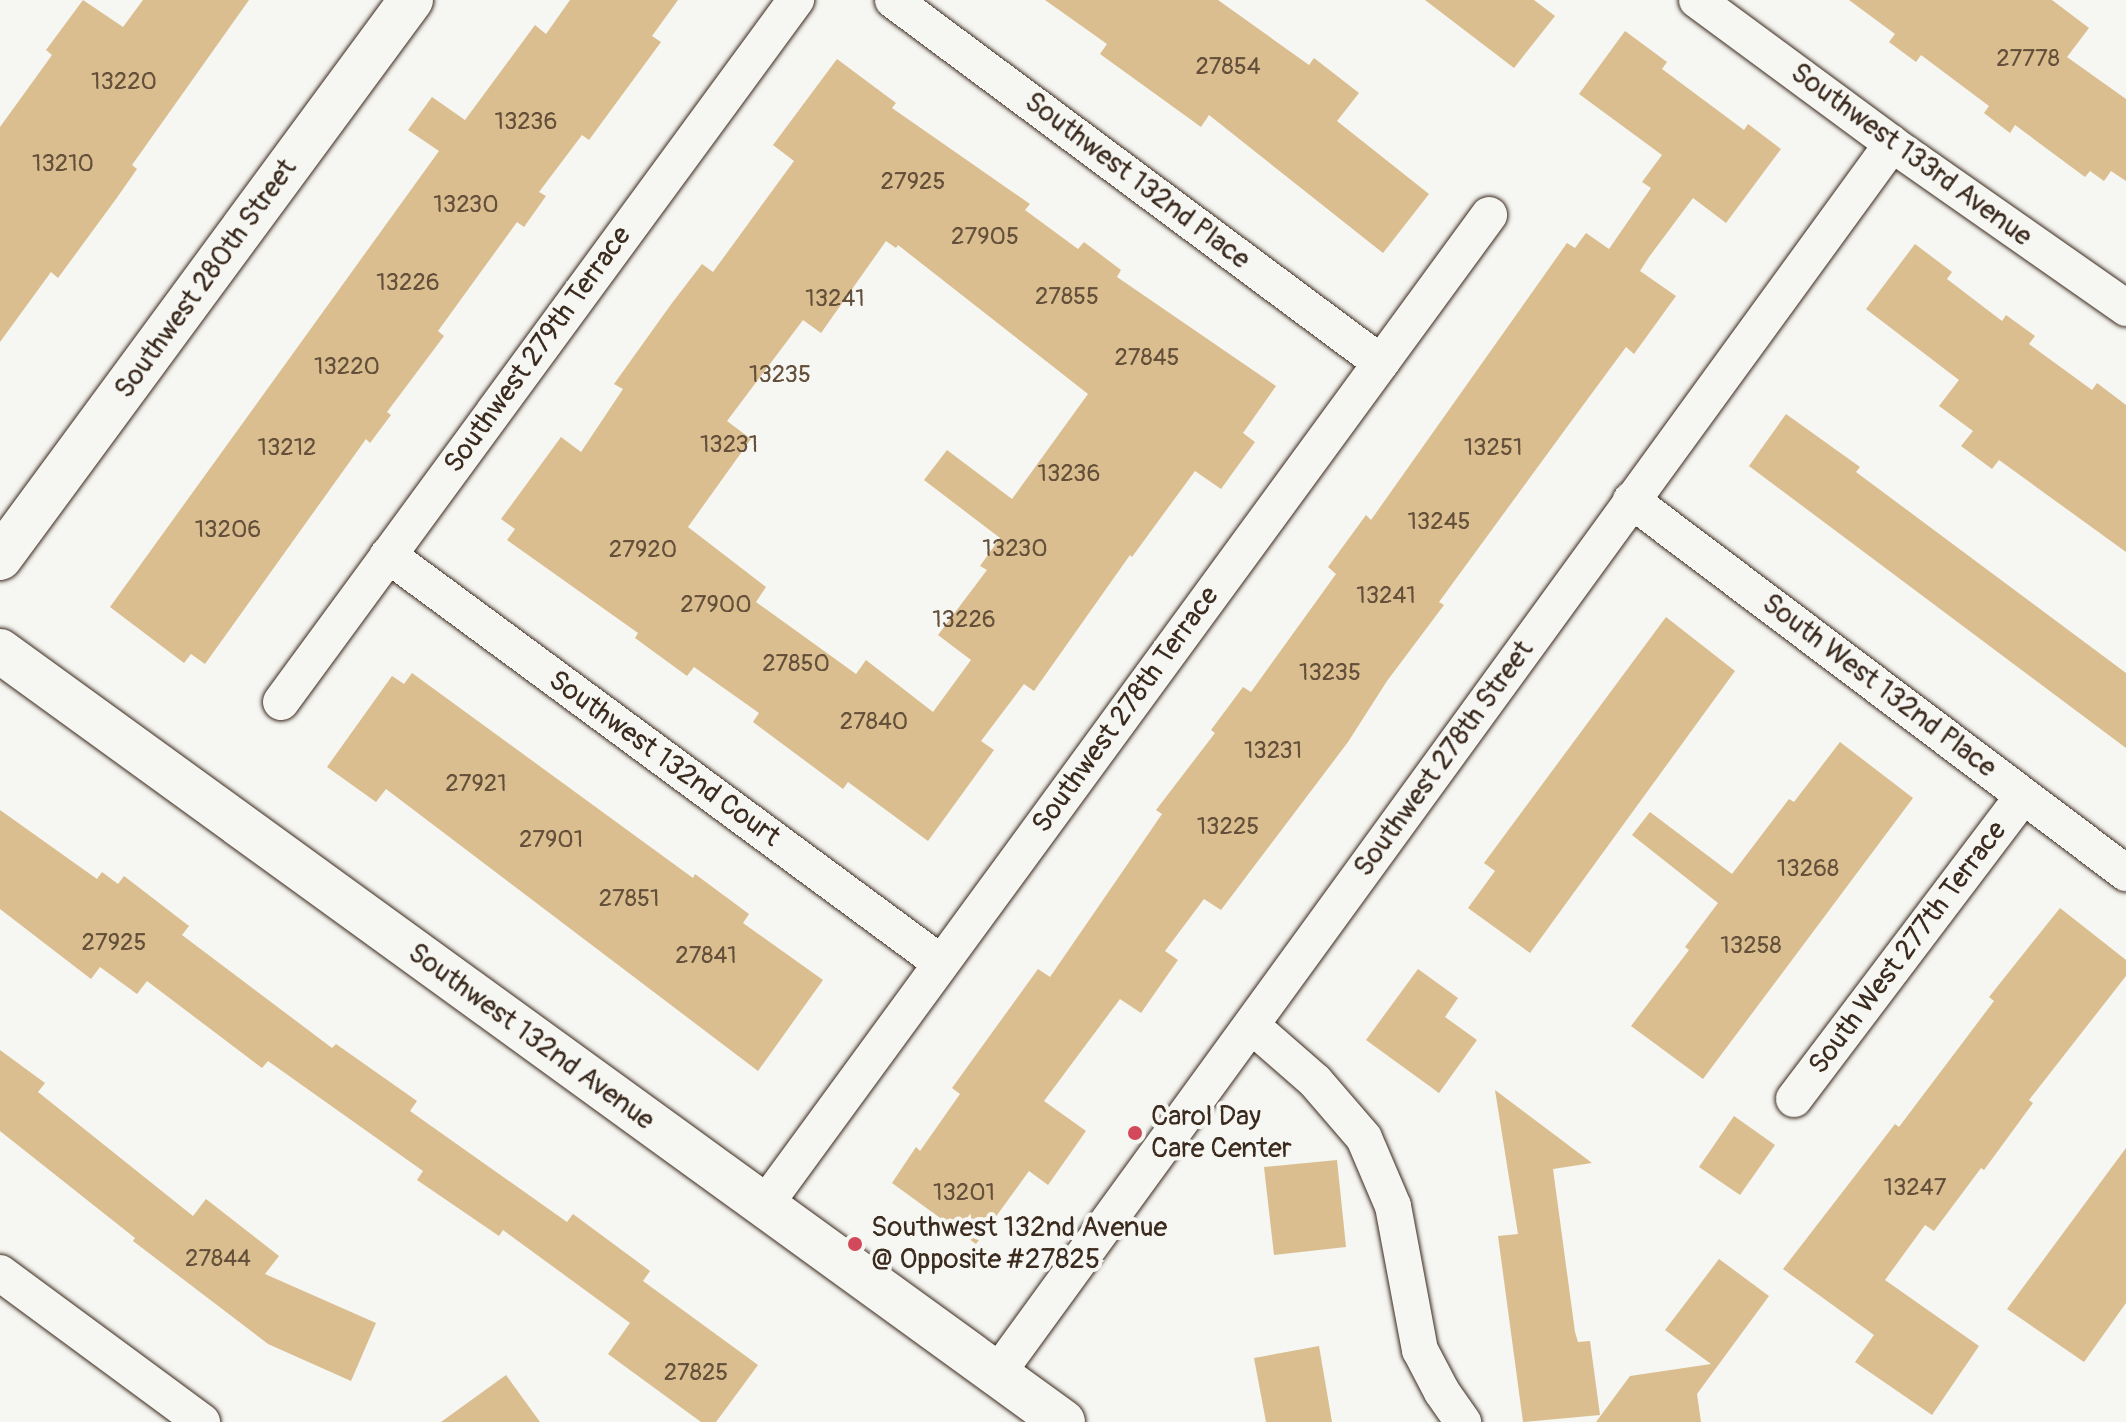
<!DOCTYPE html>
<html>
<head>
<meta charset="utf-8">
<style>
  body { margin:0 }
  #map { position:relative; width:2126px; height:1422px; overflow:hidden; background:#f6f6f2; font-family:Pangolin,sans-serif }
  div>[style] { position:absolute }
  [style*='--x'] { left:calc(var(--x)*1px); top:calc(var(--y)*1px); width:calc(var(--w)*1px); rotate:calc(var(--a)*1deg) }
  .building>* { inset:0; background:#dabe8f }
  .roads { filter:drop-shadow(0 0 2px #3b2a1e) drop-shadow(0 0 2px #3b2a1e) }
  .minor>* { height:36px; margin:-18px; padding:0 18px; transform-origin:18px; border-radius:18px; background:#f6f6f2 }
  .tertiary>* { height:44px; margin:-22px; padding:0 22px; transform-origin:22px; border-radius:22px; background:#f6f6f2 }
  .dots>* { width:22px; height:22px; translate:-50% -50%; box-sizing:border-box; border:4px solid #f6f6f2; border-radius:50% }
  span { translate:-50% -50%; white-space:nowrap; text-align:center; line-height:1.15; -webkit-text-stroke:8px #f6f6f2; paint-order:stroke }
  .number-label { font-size:24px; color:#634f3a }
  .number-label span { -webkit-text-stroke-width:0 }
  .street-label { font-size:28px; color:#3b2a1e }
  .poi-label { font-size:28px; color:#3b2a1e }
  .left { translate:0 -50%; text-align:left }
</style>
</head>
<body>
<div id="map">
  <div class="building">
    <div style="clip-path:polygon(83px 0,123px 27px,143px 0,249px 0,132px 165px,137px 169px,116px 199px,58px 278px,51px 272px,0 342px,0 127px,52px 55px,46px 50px)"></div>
    <div style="clip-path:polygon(570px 0,678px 0,652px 36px,661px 42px,589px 140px,582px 135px,539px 192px,546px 196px,524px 227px,517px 222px,438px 331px,444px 336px,387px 412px,391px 415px,370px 443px,366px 439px,205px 664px,191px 654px,184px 663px,110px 607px,439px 151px,408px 130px,432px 97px,465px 120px,535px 25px,546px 34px)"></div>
    <div style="clip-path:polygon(1045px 0,1218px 0,1309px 65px,1314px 58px,1359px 93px,1337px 121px,1429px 194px,1383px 253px,1209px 115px,1201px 127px,1100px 54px,1107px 44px)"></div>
    <div style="clip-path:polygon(1425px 0,1534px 0,1555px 16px,1514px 68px)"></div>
    <div style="clip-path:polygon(1849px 0,2052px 0,2089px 28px,2067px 57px,2126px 99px,2126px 181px,2111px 171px,2104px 181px,2090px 171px,2085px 177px,2015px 125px,2010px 133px,1984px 113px,1989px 106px,1921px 55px,1916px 62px,1889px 42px,1895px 34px)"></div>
    <div style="clip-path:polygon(1625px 31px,1667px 62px,1662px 69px,1744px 130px,1748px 124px,1781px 149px,1726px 223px,1693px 198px,1649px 257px,1640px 271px,1676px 296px,1634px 354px,1626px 347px,1567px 427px,1439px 602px,1444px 605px,1387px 681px,1348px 742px,1221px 910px,1204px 899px,1165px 951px,1178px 960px,1141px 1013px,1120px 999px,1044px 1101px,1086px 1131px,1048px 1185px,1029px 1171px,976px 1244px,892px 1183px,916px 1147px,920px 1151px,960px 1094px,952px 1088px,1038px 969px,1050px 977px,1162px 814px,1156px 810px,1215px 733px,1211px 730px,1243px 687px,1251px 692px,1336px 574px,1328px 567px,1366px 515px,1371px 520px,1567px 243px,1575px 248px,1586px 233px,1609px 249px,1651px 188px,1642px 182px,1662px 155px,1579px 94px)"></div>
    <div style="clip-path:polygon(evenodd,837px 59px,896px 103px,892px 108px,1030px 204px,1025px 210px,1078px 249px,1084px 242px,1121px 270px,1117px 277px,1276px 386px,1243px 433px,1255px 442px,1221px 489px,1195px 471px,1132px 557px,1130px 555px,1034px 691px,1024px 684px,981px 741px,994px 750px,928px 841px,848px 782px,843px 789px,753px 722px,759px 713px,694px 667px,687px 676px,635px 638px,638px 633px,507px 540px,515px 529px,501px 519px,561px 437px,581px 452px,623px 389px,614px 384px,672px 303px,702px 264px,713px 272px,794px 161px,773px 145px,837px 59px,886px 241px,896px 248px,898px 245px,1088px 394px,1012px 499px,947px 450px,924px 480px,1000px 538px,980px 566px,987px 570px,938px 635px,971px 660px,933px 712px,866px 660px,856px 674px,756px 602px,766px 587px,688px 527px,751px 439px,727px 421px,803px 320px,821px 333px,886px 241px)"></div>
    <div style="clip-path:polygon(1915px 244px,1952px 272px,1947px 279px,2002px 321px,2006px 315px,2035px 336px,2029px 344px,2092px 390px,2097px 383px,2126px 405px,2126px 552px,1999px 460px,1992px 469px,1961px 446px,1973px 431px,1939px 406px,1959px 380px,1866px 309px)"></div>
    <div style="clip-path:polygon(1786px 414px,1860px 467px,1856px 472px,2126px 673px,2126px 748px,1749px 466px)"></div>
    <div style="clip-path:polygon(1666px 617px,1735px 671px,1530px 953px,1468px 908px,1495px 871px,1484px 863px)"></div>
    <div style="clip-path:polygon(412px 673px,693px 878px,695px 874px,749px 914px,743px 923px,823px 980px,758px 1071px,386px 789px,376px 802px,327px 767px,392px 676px,404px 684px)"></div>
    <div style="clip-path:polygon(1840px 742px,1913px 798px,1703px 1079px,1631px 1026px,1689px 950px,1685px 947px,1718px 903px,1632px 835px,1650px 812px,1732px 874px,1789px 799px,1794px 802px)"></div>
    <div style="clip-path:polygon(0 810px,97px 879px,102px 872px,118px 884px,124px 876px,189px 926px,182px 935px,332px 1048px,336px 1044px,417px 1101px,410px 1111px,567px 1222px,573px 1214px,650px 1271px,643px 1281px,758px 1365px,716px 1422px,701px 1422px,608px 1354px,630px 1323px,503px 1230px,499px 1236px,417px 1180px,423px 1171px,268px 1061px,262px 1068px,147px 981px,137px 994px,100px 967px,91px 979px,0 909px)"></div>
    <div style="clip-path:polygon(2060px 908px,2126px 960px,2126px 976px,2029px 1100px,2033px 1103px,1984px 1170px,1981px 1168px,1934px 1231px,1925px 1225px,1885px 1280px,1979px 1346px,1932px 1415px,1855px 1362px,1874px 1335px,1783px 1269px,1895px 1124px,1899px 1127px,1994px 1001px,1989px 997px)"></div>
    <div style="clip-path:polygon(1418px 969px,1458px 998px,1445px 1017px,1477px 1040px,1439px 1093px,1366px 1040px)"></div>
    <div style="clip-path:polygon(0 1050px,45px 1083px,38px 1092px,193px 1216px,206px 1199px,279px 1256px,265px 1274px,376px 1323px,351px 1381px,268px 1344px,133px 1241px,135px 1238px,0 1131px)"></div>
    <div style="clip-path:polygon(1495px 1090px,1592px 1163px,1553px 1169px,1575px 1332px,1578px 1342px,1590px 1341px,1600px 1415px,1523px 1422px,1498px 1236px,1518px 1234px)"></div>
    <div style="clip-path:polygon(1734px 1116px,1775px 1145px,1740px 1195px,1699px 1167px)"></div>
    <div style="clip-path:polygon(2126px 1148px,2126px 1303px,2084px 1362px,2007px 1309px)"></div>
    <div style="clip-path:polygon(1337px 1160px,1346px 1247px,1274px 1255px,1264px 1167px)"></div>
    <div style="clip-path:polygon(1719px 1259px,1769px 1296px,1697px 1394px,1701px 1422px,1596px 1422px,1630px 1376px,1711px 1364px,1665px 1330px)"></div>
    <div style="clip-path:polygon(1319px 1346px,1332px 1422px,1266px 1422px,1254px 1358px)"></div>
    <div style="clip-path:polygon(506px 1375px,540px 1422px,441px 1422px)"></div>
  </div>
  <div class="roads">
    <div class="minor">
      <div style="--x:893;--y:0;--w:608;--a:36.64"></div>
      <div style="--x:1697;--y:0;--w:242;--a:36.4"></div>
      <div style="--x:1892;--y:144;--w:286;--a:35"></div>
      <div style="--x:1631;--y:500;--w:620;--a:37"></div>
      <div style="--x:388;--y:555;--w:687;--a:36.42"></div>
      <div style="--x:281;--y:702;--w:871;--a:-53.74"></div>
      <div style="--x:1252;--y:1026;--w:84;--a:41.1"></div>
      <div style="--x:1315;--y:1081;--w:75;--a:49.3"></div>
      <div style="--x:1364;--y:1138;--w:74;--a:66.9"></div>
      <div style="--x:1393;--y:1206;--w:147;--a:79.4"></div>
      <div style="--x:1420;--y:1350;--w:47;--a:62.4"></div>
      <div style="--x:1442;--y:1392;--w:37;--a:55"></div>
      <div style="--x:1794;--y:1099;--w:380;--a:-52.9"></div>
      <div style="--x:764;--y:1206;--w:1228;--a:-53.81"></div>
      <div style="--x:0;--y:1273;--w:251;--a:36.4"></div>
      <div style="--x:997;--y:1374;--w:1521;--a:-53.96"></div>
    </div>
    <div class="tertiary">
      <div style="--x:0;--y:558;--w:693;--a:-53.63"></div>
      <div style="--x:0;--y:651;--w:1313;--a:35.95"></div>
    </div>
  </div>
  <div class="dots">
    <div style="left:1135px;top:1133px;background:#d1495b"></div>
    <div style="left:855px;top:1244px;background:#d1495b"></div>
  </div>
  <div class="number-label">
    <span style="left:2028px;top:59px">27778</span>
    <span style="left:1228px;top:67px">27854</span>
    <span style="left:124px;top:82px">13220</span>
    <span style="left:526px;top:122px">13236</span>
    <span style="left:63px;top:164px">13210</span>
    <span style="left:913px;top:182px">27925</span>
    <span style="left:466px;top:205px">13230</span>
    <span style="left:985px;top:237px">27905</span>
    <span style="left:408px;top:283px">13226</span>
    <span style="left:1067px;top:297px">27855</span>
    <span style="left:835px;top:299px">13241</span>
    <span style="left:1147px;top:358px">27845</span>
    <span style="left:347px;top:367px">13220</span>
    <span style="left:780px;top:375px">13235</span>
    <span style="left:729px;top:445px">13231</span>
    <span style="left:287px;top:448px">13212</span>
    <span style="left:1493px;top:448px">13251</span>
    <span style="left:1069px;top:474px">13236</span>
    <span style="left:1439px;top:522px">13245</span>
    <span style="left:228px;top:530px">13206</span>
    <span style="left:1015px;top:549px">13230</span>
    <span style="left:643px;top:550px">27920</span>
    <span style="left:1386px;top:596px">13241</span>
    <span style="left:716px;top:605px">27900</span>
    <span style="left:964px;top:620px">13226</span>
    <span style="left:796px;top:664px">27850</span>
    <span style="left:1330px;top:673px">13235</span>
    <span style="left:874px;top:722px">27840</span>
    <span style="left:1273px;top:751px">13231</span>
    <span style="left:476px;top:784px">27921</span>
    <span style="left:1228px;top:827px">13225</span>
    <span style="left:551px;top:840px">27901</span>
    <span style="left:1808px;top:869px">13268</span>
    <span style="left:629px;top:899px">27851</span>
    <span style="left:114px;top:943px">27925</span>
    <span style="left:1751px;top:946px">13258</span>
    <span style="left:706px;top:956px">27841</span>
    <span style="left:1915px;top:1188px">13247</span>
    <span style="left:964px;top:1193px">13201</span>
    <span style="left:218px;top:1259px">27844</span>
    <span style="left:696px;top:1373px">27825</span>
  </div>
  <div class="street-label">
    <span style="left:1911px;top:155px;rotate:36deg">Southwest 133rd Avenue</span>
    <span style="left:1137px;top:181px;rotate:37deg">Southwest 132nd Place</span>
    <span style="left:206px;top:279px;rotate:-54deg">Southwest 280th Street</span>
    <span style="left:538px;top:350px;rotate:-54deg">Southwest 279th Terrace</span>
    <span style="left:1879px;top:686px;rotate:37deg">South West 132nd Place</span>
    <span style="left:1126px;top:710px;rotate:-54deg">Southwest 278th Terrace</span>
    <span style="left:664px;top:759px;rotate:36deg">Southwest 132nd Court</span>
    <span style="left:1444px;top:759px;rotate:-54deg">Southwest 278th Street</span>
    <span style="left:1908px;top:948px;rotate:-53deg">South West 277th Terrace</span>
    <span style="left:531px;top:1037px;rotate:36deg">Southwest 132nd Avenue</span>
  </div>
  <div class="poi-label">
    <span class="left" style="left:1151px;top:1133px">Carol Day<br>Care Center</span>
    <span class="left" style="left:871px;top:1244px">Southwest 132nd Avenue<br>@ Opposite #27825</span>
  </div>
</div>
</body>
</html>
